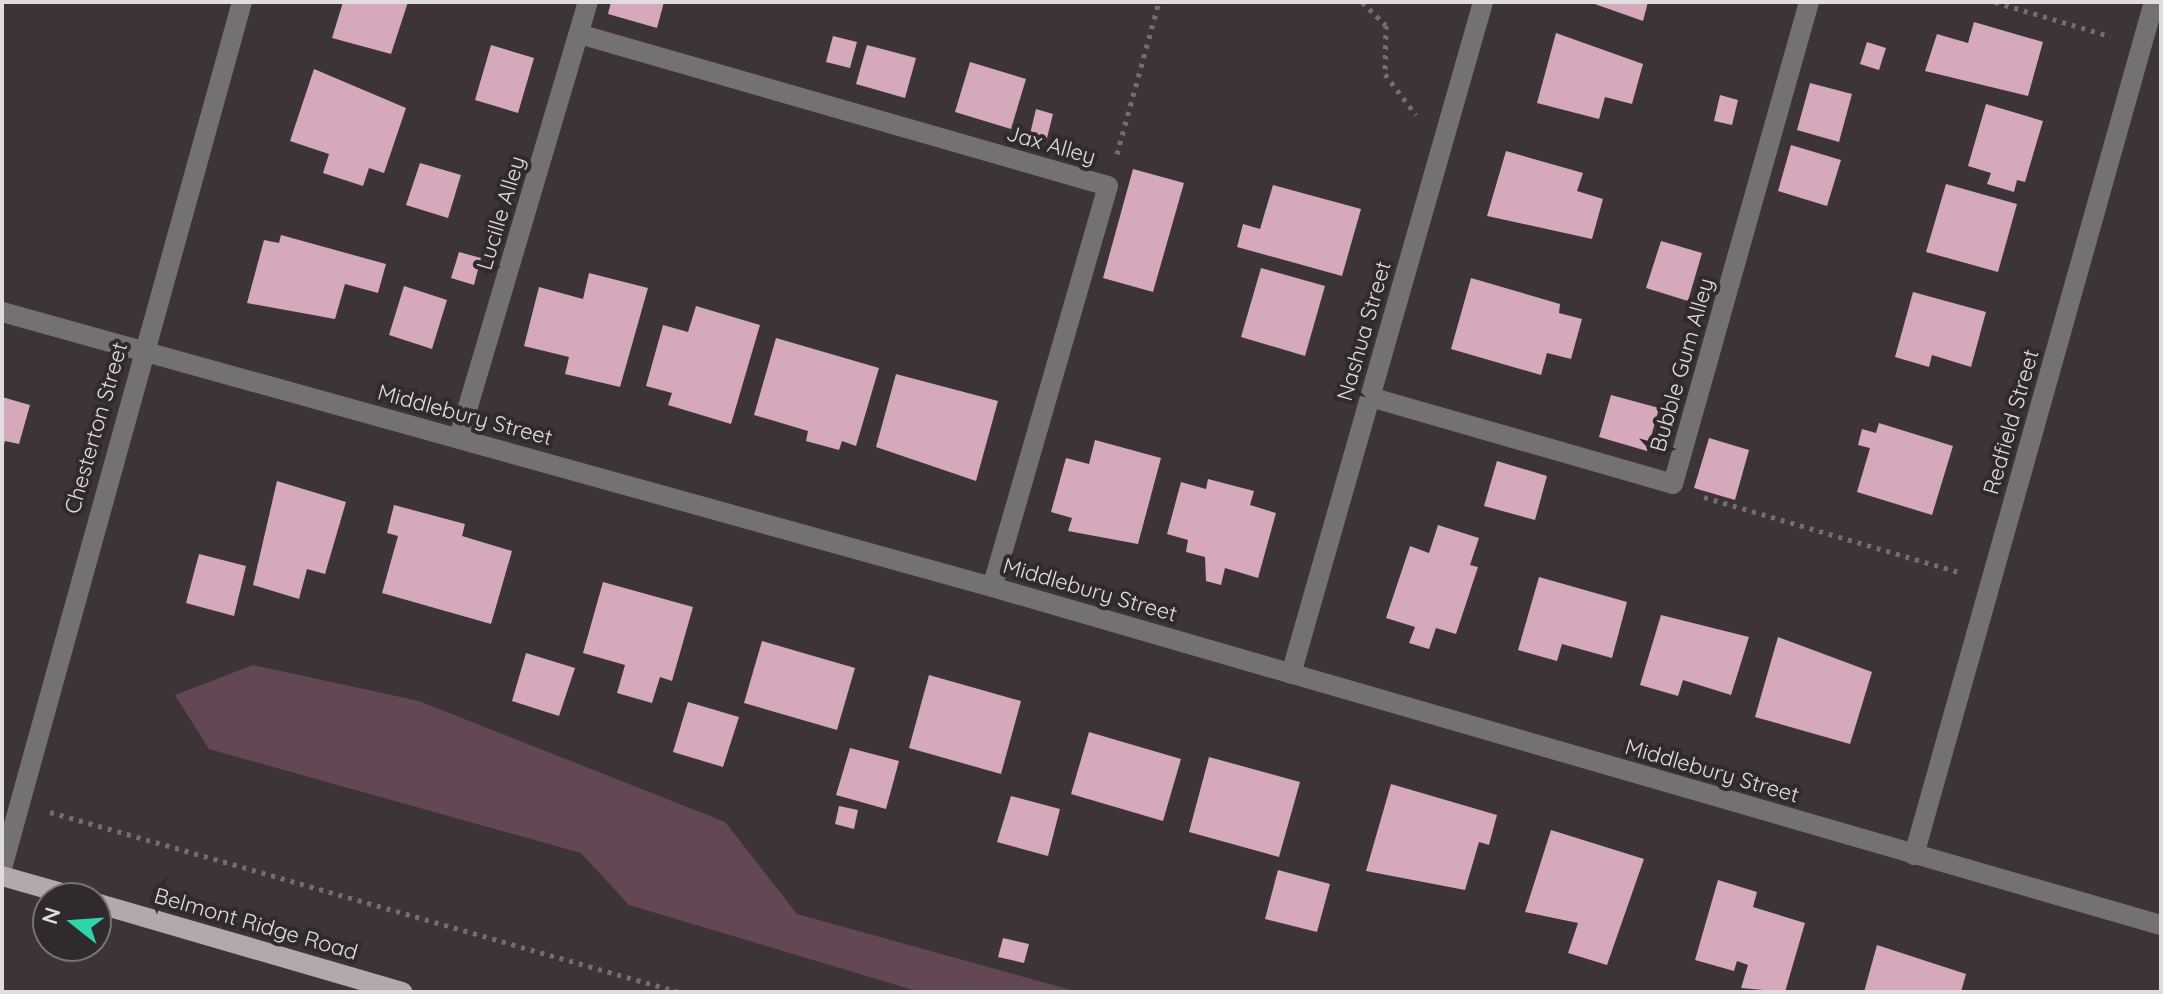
<!DOCTYPE html>
<html>
<head>
<meta charset="utf-8">
<style>
  body { margin:0 }
  #map { position:relative; width:2163px; height:994px; overflow:hidden; background:#3c3437; font-family:Quicksand,sans-serif }
  div>[style] { position:absolute }
  [style*='--x'] { left:calc(var(--x)*1px); top:calc(var(--y)*1px); width:calc(var(--w)*1px); rotate:calc(var(--a)*1deg) }
  .green>* { inset:0; background:#644754 }
  .building>* { inset:0; background:#d6a8bc }
  .path>* { height:5px; margin-top:-2.5px; transform-origin:0; background:repeating-linear-gradient(90deg,#736d6f 0 4px,transparent 0 10px) }
  .minor>* { height:20px; margin:-10px; padding:0 10px; transform-origin:10px; border-radius:10px; background:#747172 }
  .major>* { height:20px; margin:-10px; padding:0 10px; transform-origin:10px; border-radius:10px; background:#b1a9ad }
  span { translate:-50% -50%; white-space:nowrap; text-align:center; line-height:1.15; -webkit-text-stroke:8px #312a2d; paint-order:stroke }
  .street-label { font-size:22px; color:#e1dddf }
  .frame { position:absolute; inset:0; border:4px solid #e1dddf; pointer-events:none }
  .north { position:absolute; left:32px; top:882px; width:80px; height:80px; box-sizing:border-box; background:#312a2d; border:2px solid #777274; border-radius:50%; rotate:287deg; font-size:22px; font-weight:700; line-height:32px; text-align:center; color:#e1dddf }
  .north::after { content:''; display:block; margin:auto; width:28px; height:36px; background:#30d4aa; clip-path:polygon(50% 0,100% 100%,50% 72%,0 100%) }
</style>
</head>
<body>
<div id="map">
  <div class="green">
    <div style="clip-path:polygon(253px 665px,419px 701px,725px 822px,797px 914px,1078px 992px,920px 992px,629px 905px,581px 853px,209px 749px,175px 695px)"></div>
  </div>
  <div class="building">
    <div style="clip-path:polygon(343px 2px,408px 2px,391px 54px,332px 38px)"></div>
    <div style="clip-path:polygon(611px 2px,664px 2px,657px 28px,608px 14px)"></div>
    <div style="clip-path:polygon(1589px 2px,1648px 2px,1643px 21px)"></div>
    <div style="clip-path:polygon(1974px 22px,2043px 42px,2028px 96px,1925px 71px,1937px 34px,1968px 43px)"></div>
    <div style="clip-path:polygon(1556px 33px,1643px 64px,1632px 104px,1605px 97px,1599px 119px,1537px 103px)"></div>
    <div style="clip-path:polygon(833px 36px,857px 42px,850px 68px,826px 62px)"></div>
    <div style="clip-path:polygon(1867px 42px,1886px 48px,1879px 70px,1860px 64px)"></div>
    <div style="clip-path:polygon(491px 45px,534px 58px,518px 113px,475px 100px)"></div>
    <div style="clip-path:polygon(867px 45px,916px 58px,905px 98px,856px 84px)"></div>
    <div style="clip-path:polygon(970px 62px,1026px 79px,1011px 129px,955px 112px)"></div>
    <div style="clip-path:polygon(314px 69px,406px 108px,384px 173px,369px 168px,363px 186px,323px 173px,329px 154px,290px 141px)"></div>
    <div style="clip-path:polygon(1810px 83px,1852px 94px,1839px 142px,1797px 130px)"></div>
    <div style="clip-path:polygon(1720px 95px,1738px 100px,1732px 125px,1714px 121px)"></div>
    <div style="clip-path:polygon(1986px 104px,2043px 121px,2025px 182px,2017px 180px,2014px 192px,1987px 184px,1991px 173px,1968px 166px)"></div>
    <div style="clip-path:polygon(1036px 109px,1053px 114px,1047px 138px,1030px 134px)"></div>
    <div style="clip-path:polygon(1791px 145px,1841px 160px,1827px 206px,1778px 191px)"></div>
    <div style="clip-path:polygon(1506px 151px,1583px 173px,1577px 191px,1603px 199px,1592px 239px,1487px 216px)"></div>
    <div style="clip-path:polygon(420px 163px,461px 175px,448px 218px,406px 205px)"></div>
    <div style="clip-path:polygon(1133px 169px,1184px 183px,1153px 292px,1103px 278px)"></div>
    <div style="clip-path:polygon(1946px 184px,2017px 204px,1998px 272px,1926px 252px)"></div>
    <div style="clip-path:polygon(1273px 185px,1361px 209px,1342px 276px,1237px 247px,1243px 224px,1260px 229px)"></div>
    <div style="clip-path:polygon(281px 235px,386px 264px,378px 293px,345px 284px,335px 319px,247px 303px,264px 240px,279px 243px)"></div>
    <div style="clip-path:polygon(1661px 241px,1702px 253px,1688px 301px,1646px 288px)"></div>
    <div style="clip-path:polygon(459px 252px,481px 258px,474px 285px,451px 278px)"></div>
    <div style="clip-path:polygon(1261px 268px,1325px 286px,1305px 356px,1241px 337px)"></div>
    <div style="clip-path:polygon(589px 273px,648px 288px,620px 387px,565px 374px,569px 357px,524px 346px,539px 287px,583px 299px)"></div>
    <div style="clip-path:polygon(1471px 278px,1560px 304px,1559px 313px,1582px 319px,1571px 359px,1547px 353px,1541px 375px,1451px 349px)"></div>
    <div style="clip-path:polygon(404px 286px,447px 300px,432px 349px,389px 335px)"></div>
    <div style="clip-path:polygon(1913px 292px,1986px 312px,1971px 367px,1932px 355px,1929px 367px,1895px 357px)"></div>
    <div style="clip-path:polygon(696px 306px,760px 325px,731px 424px,668px 405px,672px 393px,646px 386px,663px 325px,688px 332px)"></div>
    <div style="clip-path:polygon(776px 338px,879px 368px,856px 446px,842px 441px,839px 450px,806px 441px,808px 431px,754px 415px)"></div>
    <div style="clip-path:polygon(896px 374px,998px 401px,976px 481px,876px 447px)"></div>
    <div style="clip-path:polygon(1611px 395px,1659px 408px,1647px 451px,1599px 437px)"></div>
    <div style="clip-path:polygon(2px 397px,30px 405px,19px 444px,5px 441px,3px 448px)"></div>
    <div style="clip-path:polygon(1879px 423px,1953px 446px,1932px 515px,1857px 492px,1870px 448px,1858px 445px,1862px 429px,1876px 433px)"></div>
    <div style="clip-path:polygon(1709px 438px,1749px 450px,1735px 500px,1694px 488px)"></div>
    <div style="clip-path:polygon(1095px 440px,1161px 458px,1138px 544px,1068px 531px,1072px 518px,1051px 512px,1066px 458px,1089px 464px)"></div>
    <div style="clip-path:polygon(1497px 461px,1547px 476px,1535px 520px,1484px 506px)"></div>
    <div style="clip-path:polygon(1208px 479px,1254px 491px,1250px 505px,1276px 513px,1258px 578px,1225px 568px,1221px 585px,1206px 581px,1205px 557px,1186px 552px,1188px 540px,1167px 534px,1181px 482px,1206px 489px)"></div>
    <div style="clip-path:polygon(277px 481px,346px 502px,325px 574px,307px 569px,299px 599px,253px 585px)"></div>
    <div style="clip-path:polygon(394px 505px,465px 524px,462px 536px,512px 551px,491px 624px,382px 593px,398px 536px,387px 533px)"></div>
    <div style="clip-path:polygon(1438px 525px,1479px 538px,1470px 565px,1478px 567px,1456px 634px,1436px 628px,1429px 649px,1409px 643px,1415px 627px,1386px 618px,1410px 546px,1429px 553px)"></div>
    <div style="clip-path:polygon(199px 554px,246px 566px,234px 616px,186px 603px)"></div>
    <div style="clip-path:polygon(1539px 577px,1627px 602px,1612px 658px,1562px 644px,1557px 661px,1518px 650px)"></div>
    <div style="clip-path:polygon(603px 582px,693px 607px,672px 681px,660px 677px,652px 703px,617px 693px,625px 665px,583px 653px)"></div>
    <div style="clip-path:polygon(1661px 615px,1749px 637px,1731px 695px,1683px 680px,1678px 696px,1640px 685px)"></div>
    <div style="clip-path:polygon(1778px 637px,1872px 672px,1850px 744px,1755px 717px)"></div>
    <div style="clip-path:polygon(762px 641px,855px 668px,837px 730px,744px 703px)"></div>
    <div style="clip-path:polygon(526px 653px,575px 668px,559px 716px,512px 701px)"></div>
    <div style="clip-path:polygon(929px 675px,1021px 701px,1001px 774px,909px 748px)"></div>
    <div style="clip-path:polygon(688px 702px,739px 717px,723px 767px,673px 752px)"></div>
    <div style="clip-path:polygon(1089px 732px,1181px 759px,1163px 821px,1071px 794px)"></div>
    <div style="clip-path:polygon(850px 748px,899px 761px,886px 809px,836px 795px)"></div>
    <div style="clip-path:polygon(1209px 757px,1300px 782px,1279px 857px,1189px 832px)"></div>
    <div style="clip-path:polygon(1391px 784px,1497px 815px,1489px 845px,1479px 842px,1465px 890px,1366px 871px)"></div>
    <div style="clip-path:polygon(1011px 796px,1060px 809px,1048px 856px,997px 842px)"></div>
    <div style="clip-path:polygon(839px 806px,858px 810px,854px 829px,835px 824px)"></div>
    <div style="clip-path:polygon(1551px 830px,1644px 859px,1607px 965px,1568px 953px,1578px 923px,1525px 912px)"></div>
    <div style="clip-path:polygon(1278px 870px,1330px 884px,1317px 932px,1265px 919px)"></div>
    <div style="clip-path:polygon(1718px 880px,1757px 892px,1753px 907px,1805px 923px,1785px 992px,1741px 988px,1748px 965px,1737px 961px,1734px 971px,1695px 960px)"></div>
    <div style="clip-path:polygon(1003px 938px,1029px 944px,1024px 963px,998px 957px)"></div>
    <div style="clip-path:polygon(1877px 945px,1966px 974px,1961px 992px,1864px 992px)"></div>
  </div>
  <div class="path">
    <div style="--x:1362;--y:2;--w:33;--a:44"></div>
    <div style="--x:1386;--y:25;--w:49;--a:91.2"></div>
    <div style="--x:1385;--y:74;--w:51;--a:52.9"></div>
    <div style="--x:1995;--y:2;--w:120;--a:16.5"></div>
    <div style="--x:1117;--y:154;--w:158;--a:-74.6"></div>
    <div style="--x:1704;--y:497;--w:266;--a:16.4"></div>
    <div style="--x:50;--y:812;--w:654;--a:15.97"></div>
  </div>
  <div class="minor">
    <div style="--x:579;--y:34;--w:550;--a:16.03"></div>
    <div style="--x:1108;--y:186;--w:417;--a:106.1"></div>
    <div style="--x:2;--y:312;--w:1027;--a:15.52"></div>
    <div style="--x:992;--y:587;--w:1217;--a:16.13"></div>
    <div style="--x:1370;--y:397;--w:315;--a:16"></div>
    <div style="--x:1673;--y:484;--w:501;--a:-74.24"></div>
    <div style="--x:459;--y:437;--w:454;--a:-73.5"></div>
    <div style="--x:1291;--y:674;--w:699;--a:-74.05"></div>
    <div style="--x:1914;--y:855;--w:886;--a:-74.29"></div>
    <div style="--x:2;--y:868;--w:899;--a:-74.51"></div>
  </div>
  <div class="major">
    <div style="--x:2;--y:876;--w:80;--a:15.9"></div>
    <div style="--x:96;--y:903;--w:319;--a:16.2"></div>
  </div>
  <div class="street-label">
    <span style="left:1051px;top:145px;rotate:16deg">Jax Alley</span>
    <span style="left:501px;top:213px;rotate:-73deg">Lucille Alley</span>
    <span style="left:1364px;top:331px;rotate:-74deg">Nashua Street</span>
    <span style="left:1682px;top:365px;rotate:-74deg">Bubble Gum Alley</span>
    <span style="left:465px;top:415px;rotate:15deg">Middlebury Street</span>
    <span style="left:2011px;top:422px;rotate:-74deg">Redfield Street</span>
    <span style="left:96px;top:428px;rotate:-74deg">Chesterton Street</span>
    <span style="left:1090px;top:590px;rotate:16deg">Middlebury Street</span>
    <span style="left:1712px;top:771px;rotate:16deg">Middlebury Street</span>
    <span style="left:256px;top:924px;rotate:16deg">Belmont Ridge Road</span>
  </div>
  <div class="frame"></div>
  <div class="north">N</div>
</div>
</body>
</html>
